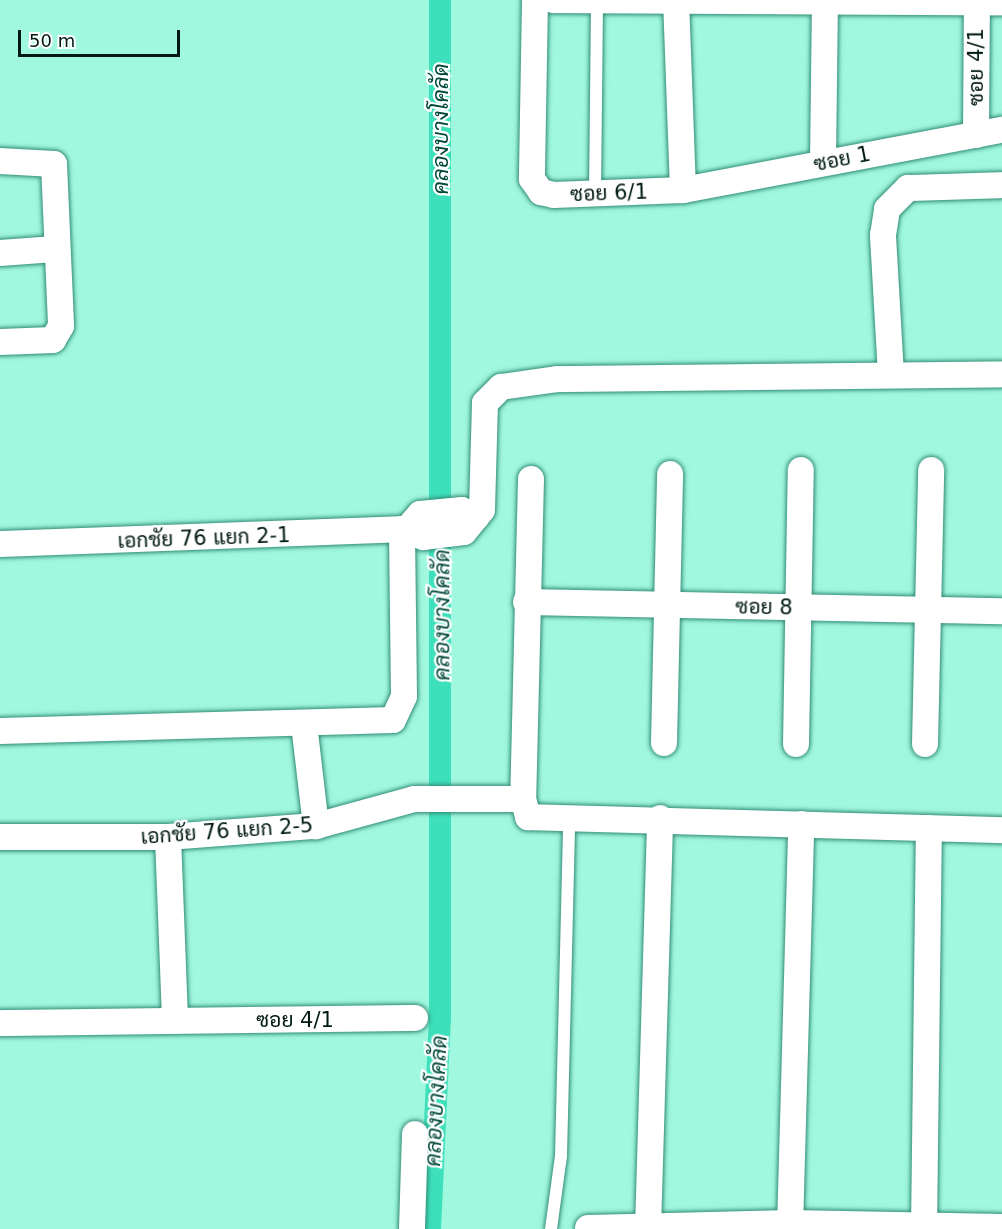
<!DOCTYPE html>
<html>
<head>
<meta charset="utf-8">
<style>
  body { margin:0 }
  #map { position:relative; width:1002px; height:1229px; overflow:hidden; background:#a0f8de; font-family:"DejaVu Sans",Sarabun,sans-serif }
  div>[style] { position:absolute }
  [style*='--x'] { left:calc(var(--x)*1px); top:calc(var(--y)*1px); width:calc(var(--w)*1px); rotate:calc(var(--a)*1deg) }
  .canal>* { height:22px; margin:-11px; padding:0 11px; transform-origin:11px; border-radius:11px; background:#3de0bb }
  .roads { filter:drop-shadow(0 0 2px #328d77) drop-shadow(0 0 2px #328d77) }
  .service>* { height:12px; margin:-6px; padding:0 6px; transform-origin:6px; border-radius:6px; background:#fff }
  .minor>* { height:26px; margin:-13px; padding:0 13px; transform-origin:13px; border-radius:13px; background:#fff }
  span { translate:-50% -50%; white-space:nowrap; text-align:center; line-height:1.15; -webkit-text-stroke:4.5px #fff; paint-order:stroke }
  .street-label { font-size:21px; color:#001a13 }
  .water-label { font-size:22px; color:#004839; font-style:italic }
  .scale { position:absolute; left:18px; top:30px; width:162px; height:27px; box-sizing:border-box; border:3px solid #001a13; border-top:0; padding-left:8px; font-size:18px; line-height:21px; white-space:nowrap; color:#001a13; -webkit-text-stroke:4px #fff; paint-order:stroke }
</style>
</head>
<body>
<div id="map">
  <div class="canal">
    <div style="--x:430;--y:1229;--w:211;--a:-87.3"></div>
    <div style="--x:440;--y:1018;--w:1018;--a:-90"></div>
  </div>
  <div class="roads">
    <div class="service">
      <div style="--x:595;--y:194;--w:194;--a:-89.4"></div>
      <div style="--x:551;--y:1229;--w:74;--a:-82.2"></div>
      <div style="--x:561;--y:1156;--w:337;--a:-88.6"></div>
    </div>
    <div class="minor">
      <div style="--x:535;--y:0;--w:179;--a:91"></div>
      <div style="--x:532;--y:179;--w:16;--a:55"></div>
      <div style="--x:541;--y:192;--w:13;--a:13"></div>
      <div style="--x:554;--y:195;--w:129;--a:-2.2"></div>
      <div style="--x:683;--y:190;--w:190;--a:-92.1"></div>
      <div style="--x:553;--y:0;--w:449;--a:0.3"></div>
      <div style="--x:976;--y:135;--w:135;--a:-89.6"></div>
      <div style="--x:0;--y:161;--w:54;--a:3.2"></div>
      <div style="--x:54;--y:164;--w:162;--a:87.5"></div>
      <div style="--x:61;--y:326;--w:16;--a:120"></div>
      <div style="--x:53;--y:340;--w:53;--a:177.8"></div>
      <div style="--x:823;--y:162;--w:162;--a:-89.3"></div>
      <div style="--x:683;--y:190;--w:325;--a:-10.7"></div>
      <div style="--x:0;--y:253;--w:55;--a:-4.2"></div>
      <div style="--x:891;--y:375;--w:140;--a:-93.3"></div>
      <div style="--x:883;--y:235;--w:26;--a:-81"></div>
      <div style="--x:887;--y:209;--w:30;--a:-45"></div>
      <div style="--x:908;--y:188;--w:94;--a:-1.8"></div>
      <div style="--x:531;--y:479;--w:320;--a:91.4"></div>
      <div style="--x:523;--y:799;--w:19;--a:74"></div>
      <div style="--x:528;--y:817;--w:474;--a:1.6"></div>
      <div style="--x:407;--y:529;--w:18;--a:27"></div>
      <div style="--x:423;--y:537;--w:41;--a:-7"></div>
      <div style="--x:464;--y:532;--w:28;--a:-51"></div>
      <div style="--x:482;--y:510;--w:107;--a:-88.4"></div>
      <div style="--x:485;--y:403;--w:23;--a:-45"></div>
      <div style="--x:501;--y:387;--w:58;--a:-8"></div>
      <div style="--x:558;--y:379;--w:444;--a:-0.6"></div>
      <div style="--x:407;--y:529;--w:20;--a:-49"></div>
      <div style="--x:420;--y:514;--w:42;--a:-5.4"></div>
      <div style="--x:462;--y:510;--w:16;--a:27"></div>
      <div style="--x:0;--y:544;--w:407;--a:-2.1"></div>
      <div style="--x:526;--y:602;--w:476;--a:1.1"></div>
      <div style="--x:304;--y:724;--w:103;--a:83.3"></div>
      <div style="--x:0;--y:731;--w:393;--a:-1.6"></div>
      <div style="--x:393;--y:720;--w:26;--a:-65"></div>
      <div style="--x:404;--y:696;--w:167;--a:-90.7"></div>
      <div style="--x:664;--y:743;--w:269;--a:-88.7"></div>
      <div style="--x:796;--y:744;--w:274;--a:-89"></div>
      <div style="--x:925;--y:744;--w:274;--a:-88.7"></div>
      <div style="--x:0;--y:837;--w:168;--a:0"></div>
      <div style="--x:168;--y:837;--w:148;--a:-4.3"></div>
      <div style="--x:316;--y:826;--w:102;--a:-15.4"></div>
      <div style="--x:414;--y:799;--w:109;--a:0"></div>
      <div style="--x:168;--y:837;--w:184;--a:87.8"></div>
      <div style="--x:0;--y:1023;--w:415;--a:-0.7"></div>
      <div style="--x:588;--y:1228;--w:202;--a:-1.4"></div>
      <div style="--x:790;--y:1223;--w:212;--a:1.1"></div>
      <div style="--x:412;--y:1229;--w:95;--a:-88.2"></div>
      <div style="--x:648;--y:1229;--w:411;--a:-88.3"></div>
      <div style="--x:790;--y:1229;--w:405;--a:-88.4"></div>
      <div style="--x:924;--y:1229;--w:401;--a:-89.3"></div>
    </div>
  </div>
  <div class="street-label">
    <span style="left:976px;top:67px;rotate:-90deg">ซอย 4/1</span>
    <span style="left:842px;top:159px;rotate:-11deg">ซอย 1</span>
    <span style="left:609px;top:193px;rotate:-2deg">ซอย 6/1</span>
    <span style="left:204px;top:538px;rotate:-2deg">เอกชัย 76 แยก 2-1</span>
    <span style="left:764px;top:607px;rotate:1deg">ซอย 8</span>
    <span style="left:227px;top:831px;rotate:-4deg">เอกชัย 76 แยก 2-5</span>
    <span style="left:295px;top:1020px">ซอย 4/1</span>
  </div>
  <div class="water-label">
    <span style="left:441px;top:129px;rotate:-90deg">คลองบางโคลัด</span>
    <span style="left:442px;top:615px;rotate:-90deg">คลองบางโคลัด</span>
    <span style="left:436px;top:1101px;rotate:-87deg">คลองบางโคลัด</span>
  </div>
  <div class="scale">50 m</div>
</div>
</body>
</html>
